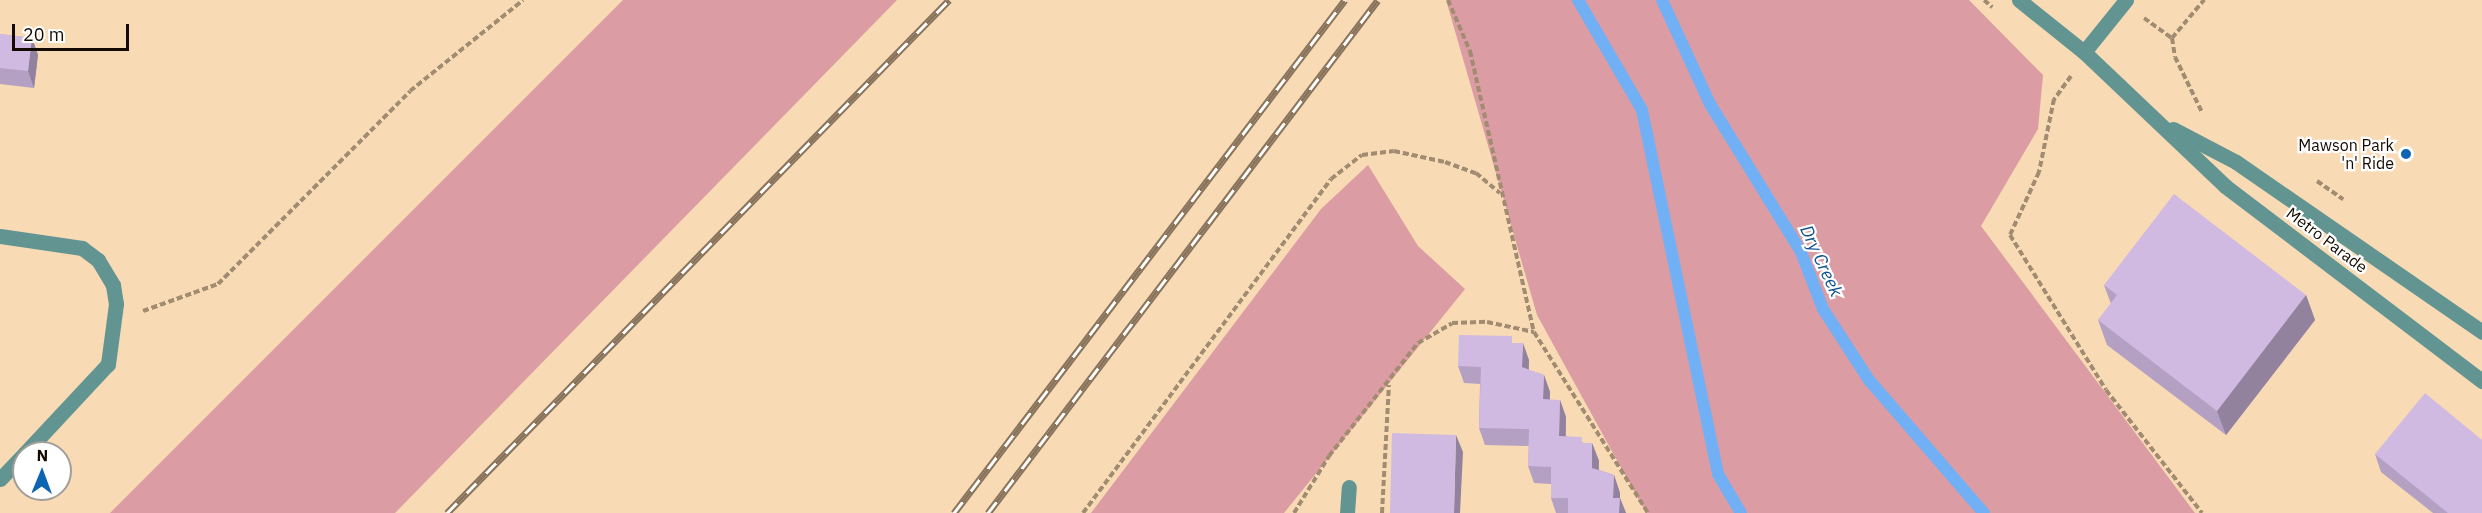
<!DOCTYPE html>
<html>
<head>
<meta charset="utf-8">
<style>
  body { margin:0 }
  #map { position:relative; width:2482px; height:513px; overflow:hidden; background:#f8dab5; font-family:"IBM Plex Sans",sans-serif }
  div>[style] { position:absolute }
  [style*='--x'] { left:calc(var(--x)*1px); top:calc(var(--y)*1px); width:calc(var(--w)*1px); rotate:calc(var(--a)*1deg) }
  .green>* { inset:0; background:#db9ca3 }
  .stream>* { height:12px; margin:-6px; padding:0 6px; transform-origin:6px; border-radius:6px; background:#72b0f6 }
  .path>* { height:4px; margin-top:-2px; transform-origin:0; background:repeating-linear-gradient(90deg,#a18b71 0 6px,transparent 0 9px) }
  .lane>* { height:15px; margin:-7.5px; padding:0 7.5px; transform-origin:7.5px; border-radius:7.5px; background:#629592 }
  .street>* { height:15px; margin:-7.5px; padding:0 7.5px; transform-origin:7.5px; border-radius:7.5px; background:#629592 }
  .rail>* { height:7px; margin-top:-3.5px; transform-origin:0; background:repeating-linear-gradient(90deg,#fff 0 14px,#88735c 0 28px); box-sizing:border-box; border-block:2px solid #88735c }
  .wall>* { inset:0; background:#b4a0c2 }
  .shaded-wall>* { inset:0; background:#92829e }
  .building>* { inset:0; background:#d1bae1 }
  .dots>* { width:16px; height:16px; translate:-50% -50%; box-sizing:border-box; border:3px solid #fff; border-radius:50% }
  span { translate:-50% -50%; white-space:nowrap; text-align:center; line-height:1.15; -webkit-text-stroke:4.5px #fff; paint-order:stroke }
  .poi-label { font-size:16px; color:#140a01 }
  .right { translate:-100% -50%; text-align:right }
  .street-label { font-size:16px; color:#140a01 }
  .water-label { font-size:18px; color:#105291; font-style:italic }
  .north { position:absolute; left:12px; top:441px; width:60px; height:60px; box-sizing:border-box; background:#fff; border:2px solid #a19d99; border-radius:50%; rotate:1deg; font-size:16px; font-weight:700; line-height:24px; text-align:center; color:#140a01 }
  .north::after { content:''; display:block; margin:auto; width:21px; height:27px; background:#0d64b2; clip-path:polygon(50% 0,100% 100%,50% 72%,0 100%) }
  .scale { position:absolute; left:12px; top:24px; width:117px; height:27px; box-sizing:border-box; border:3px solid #140a01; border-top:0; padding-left:8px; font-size:18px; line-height:21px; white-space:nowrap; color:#140a01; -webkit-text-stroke:4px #fff; paint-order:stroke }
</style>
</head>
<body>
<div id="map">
  <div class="green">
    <div style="clip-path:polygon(623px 0,897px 0,395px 513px,110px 513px)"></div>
    <div style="clip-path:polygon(1446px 0,1969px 0,2043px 75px,2038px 129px,1981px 226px,2195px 513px,1646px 513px,1537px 315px)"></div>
    <div style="clip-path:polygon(1368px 165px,1418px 246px,1465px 289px,1284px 513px,1091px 513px,1321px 209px)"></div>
  </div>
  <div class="stream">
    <div style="--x:1578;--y:0;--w:127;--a:59.8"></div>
    <div style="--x:1642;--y:110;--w:372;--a:78.2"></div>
    <div style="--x:1718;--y:474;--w:45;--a:59.5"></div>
    <div style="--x:1662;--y:0;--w:115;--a:65.2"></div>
    <div style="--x:1710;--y:104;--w:174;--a:58.4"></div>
    <div style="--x:1801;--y:252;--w:61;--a:68.9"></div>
    <div style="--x:1823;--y:309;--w:85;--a:57.1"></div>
    <div style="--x:1869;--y:380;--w:176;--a:49.2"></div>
  </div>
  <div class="path">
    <div style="--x:1448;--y:0;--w:56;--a:66.7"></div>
    <div style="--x:1470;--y:51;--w:288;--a:77.2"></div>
    <div style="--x:1534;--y:332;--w:214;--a:57.8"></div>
    <div style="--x:1984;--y:0;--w:11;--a:41"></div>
    <div style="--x:2144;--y:18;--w:34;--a:36"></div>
    <div style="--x:2172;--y:38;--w:19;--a:81"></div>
    <div style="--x:2175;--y:57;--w:61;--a:63.9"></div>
    <div style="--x:2172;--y:38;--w:50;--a:-49.9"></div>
    <div style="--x:2071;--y:76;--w:29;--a:126"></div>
    <div style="--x:2054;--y:99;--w:75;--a:101.6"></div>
    <div style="--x:2039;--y:172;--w:69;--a:114.7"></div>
    <div style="--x:2010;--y:235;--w:182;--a:58.2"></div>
    <div style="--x:2106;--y:390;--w:156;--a:52"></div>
    <div style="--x:2317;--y:181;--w:32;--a:35"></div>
    <div style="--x:143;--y:311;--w:80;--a:-19.8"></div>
    <div style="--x:218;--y:284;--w:272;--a:-45.1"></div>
    <div style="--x:410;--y:91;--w:145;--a:-38.8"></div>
    <div style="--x:1083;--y:513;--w:416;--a:-53.4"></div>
    <div style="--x:1331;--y:179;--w:39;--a:-38"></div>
    <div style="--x:1362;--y:155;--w:32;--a:-7"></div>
    <div style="--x:1394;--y:151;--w:52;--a:12.2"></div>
    <div style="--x:1445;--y:162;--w:33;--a:20"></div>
    <div style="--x:1476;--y:173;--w:31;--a:40"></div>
    <div style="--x:1294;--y:513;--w:67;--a:-58.4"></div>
    <div style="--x:1329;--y:456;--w:144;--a:-51.8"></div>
    <div style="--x:1418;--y:343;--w:39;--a:-30"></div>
    <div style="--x:1452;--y:323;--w:35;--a:-2"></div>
    <div style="--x:1487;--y:322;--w:48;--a:12"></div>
    <div style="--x:1382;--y:513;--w:128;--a:-86.9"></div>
  </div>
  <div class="lane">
    <div style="--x:2084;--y:52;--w:67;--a:-51.1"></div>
  </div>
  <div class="street">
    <div style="--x:2019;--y:0;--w:83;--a:38.7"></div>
    <div style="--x:2084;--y:52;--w:195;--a:43.5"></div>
    <div style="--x:2225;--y:186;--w:323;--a:37.2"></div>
    <div style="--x:2173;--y:129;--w:71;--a:27.6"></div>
    <div style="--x:2236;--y:162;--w:299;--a:34.6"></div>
    <div style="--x:0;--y:236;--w:83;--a:8.3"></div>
    <div style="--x:82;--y:248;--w:20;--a:37"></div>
    <div style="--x:98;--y:260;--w:29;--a:59"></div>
    <div style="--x:113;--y:285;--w:19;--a:81"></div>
    <div style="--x:116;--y:304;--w:61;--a:97.6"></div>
    <div style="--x:108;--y:364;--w:122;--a:133"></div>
    <div style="--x:0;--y:479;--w:35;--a:-46"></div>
    <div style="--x:1347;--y:513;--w:26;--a:-86"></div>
  </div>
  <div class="rail">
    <div style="--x:447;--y:513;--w:718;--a:-45.62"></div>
    <div style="--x:954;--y:513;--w:645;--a:-52.69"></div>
    <div style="--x:988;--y:513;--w:644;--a:-52.76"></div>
  </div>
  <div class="wall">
    <div style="clip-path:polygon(0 34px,32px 38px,38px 55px,34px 88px,0 84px)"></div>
    <div style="clip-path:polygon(2104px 285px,2306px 295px,2315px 320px,2226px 435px,2107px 345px,2098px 320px,2111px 304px)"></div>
    <div style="clip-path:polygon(1515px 343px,1529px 360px,1529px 370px,1544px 375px,1550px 392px,1550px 400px,1560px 400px,1566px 417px,1566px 436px,1584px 443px,1592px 443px,1599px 461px,1599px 470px,1614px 475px,1620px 493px,1620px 498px,1626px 513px,1556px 513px,1551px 498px,1551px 484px,1534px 483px,1528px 466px,1529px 446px,1485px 445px,1479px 428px,1480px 384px,1464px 383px,1458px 366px)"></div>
    <div style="clip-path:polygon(2375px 454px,2482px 513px,2433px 513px,2381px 472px)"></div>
  </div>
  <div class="shaded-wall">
    <div style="clip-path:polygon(32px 38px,38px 55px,34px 88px,28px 71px)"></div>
    <div style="clip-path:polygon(2306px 295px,2315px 320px,2226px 435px,2217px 411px)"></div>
    <div style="clip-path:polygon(1523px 343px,1529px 360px,1528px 385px,1522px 367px)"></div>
    <div style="clip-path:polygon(1544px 375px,1550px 392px,1549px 417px,1543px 399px)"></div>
    <div style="clip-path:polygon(1560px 400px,1566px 417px,1565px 453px,1559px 436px)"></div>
    <div style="clip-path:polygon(1456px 435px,1463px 452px,1460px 513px,1454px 513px)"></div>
    <div style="clip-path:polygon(1592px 443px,1599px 461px,1598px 485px,1592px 468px)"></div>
    <div style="clip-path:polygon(1614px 475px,1620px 493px,1620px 505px,1620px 498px,1626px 513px,1618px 513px,1613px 498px)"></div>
  </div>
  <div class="building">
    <div style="clip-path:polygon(0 34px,32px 38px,28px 71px,0 68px)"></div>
    <div style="clip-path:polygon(2174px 194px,2306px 295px,2217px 411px,2098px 320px,2117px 295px,2104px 285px)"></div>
    <div style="clip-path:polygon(1459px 335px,1512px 336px,1512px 343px,1523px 343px,1522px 367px,1544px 375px,1543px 399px,1560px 400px,1559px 436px,1582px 437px,1582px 443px,1592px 443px,1592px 468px,1614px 475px,1613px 498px,1620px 498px,1619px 513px,1568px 513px,1568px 498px,1551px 498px,1551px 467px,1528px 466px,1529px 429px,1479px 428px,1481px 367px,1458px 366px)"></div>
    <div style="clip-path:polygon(2425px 393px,2482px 440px,2482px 513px,2448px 513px,2375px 454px)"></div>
    <div style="clip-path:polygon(1392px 433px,1456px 435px,1454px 513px,1390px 513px)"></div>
  </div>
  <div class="dots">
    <div style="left:2406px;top:154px;background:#0d64b2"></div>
  </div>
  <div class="poi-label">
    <span class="right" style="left:2394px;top:154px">Mawson Park<br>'n' Ride</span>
  </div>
  <div class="street-label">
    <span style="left:2327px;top:240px;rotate:37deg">Metro Parade</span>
  </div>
  <div class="water-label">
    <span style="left:1821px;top:261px;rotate:65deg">Dry Creek</span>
  </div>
  <div class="north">N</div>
  <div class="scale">20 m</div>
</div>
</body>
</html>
